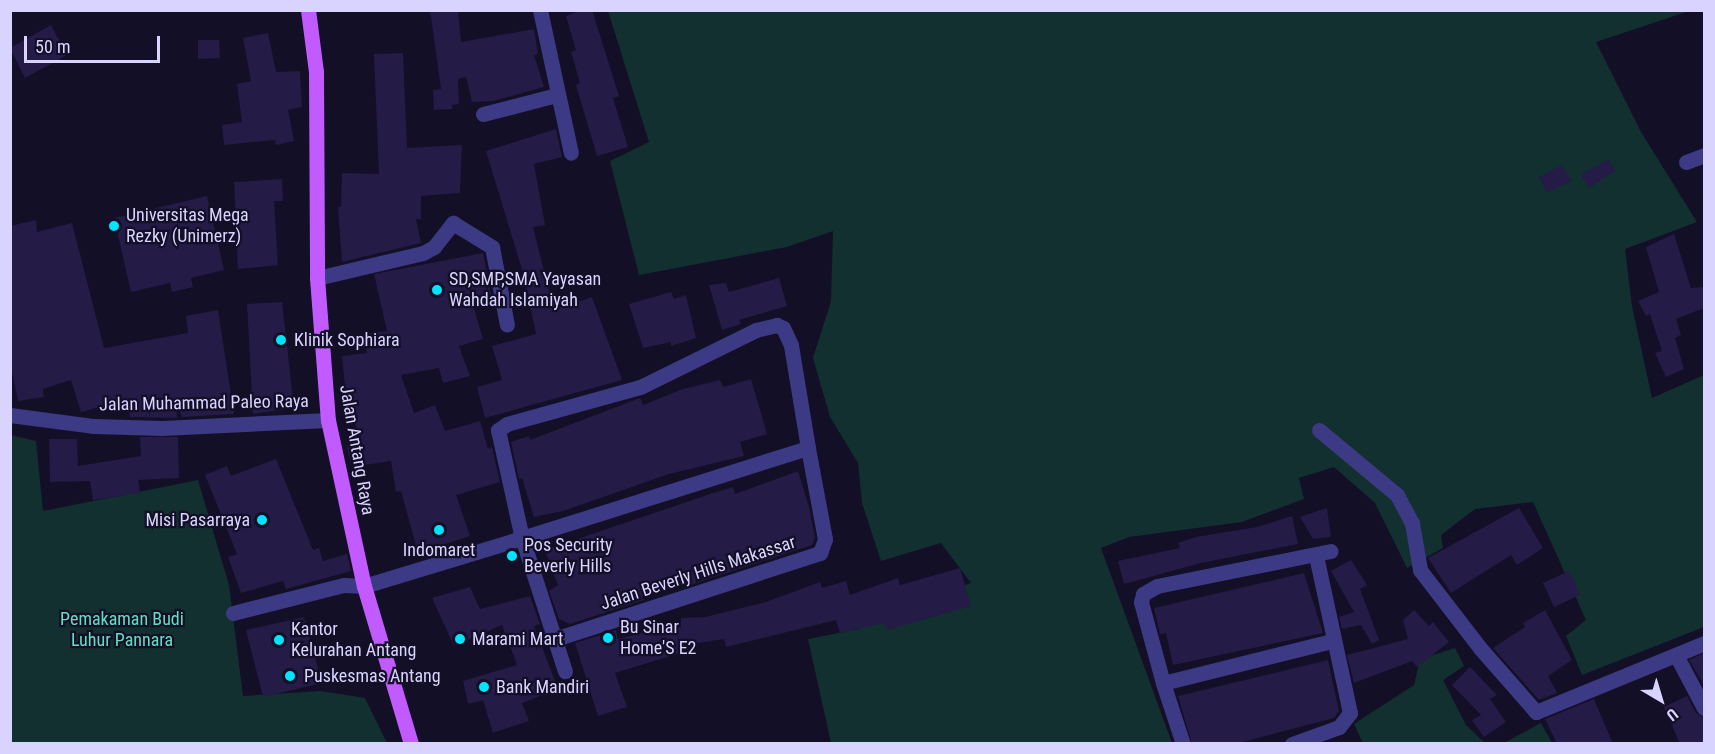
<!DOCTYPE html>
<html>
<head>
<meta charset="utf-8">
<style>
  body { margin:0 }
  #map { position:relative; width:1715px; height:754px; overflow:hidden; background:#130f26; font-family:"Roboto Condensed",sans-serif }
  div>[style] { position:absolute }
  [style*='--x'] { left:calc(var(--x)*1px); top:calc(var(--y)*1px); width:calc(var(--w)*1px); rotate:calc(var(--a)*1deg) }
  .green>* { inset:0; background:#12302f }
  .building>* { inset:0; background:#241b47 }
  .minor>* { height:15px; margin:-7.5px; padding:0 7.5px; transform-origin:7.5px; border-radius:7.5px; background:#3d3a85 }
  .major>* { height:15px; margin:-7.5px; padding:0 7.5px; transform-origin:7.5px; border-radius:7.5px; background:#c25bff }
  .dots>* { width:16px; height:16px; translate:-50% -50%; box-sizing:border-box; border:3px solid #130f26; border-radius:50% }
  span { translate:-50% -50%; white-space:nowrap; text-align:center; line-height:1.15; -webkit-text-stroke:4.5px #130f26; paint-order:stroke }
  .poi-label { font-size:18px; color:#d9d4ff }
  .left { translate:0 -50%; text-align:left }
  .right { translate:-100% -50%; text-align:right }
  .street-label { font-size:18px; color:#d9d4ff }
  .park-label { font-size:18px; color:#5fe0c0 }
  .frame { position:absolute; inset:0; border:12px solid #d9d4ff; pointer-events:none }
  .north { position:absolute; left:1631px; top:670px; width:60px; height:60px; -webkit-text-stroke:4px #130f26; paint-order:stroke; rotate:142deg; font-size:16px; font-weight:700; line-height:24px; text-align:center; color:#d9d4ff }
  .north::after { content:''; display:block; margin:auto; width:21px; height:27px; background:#d9d4ff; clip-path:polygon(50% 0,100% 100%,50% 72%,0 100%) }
  .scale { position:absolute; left:24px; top:36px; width:136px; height:27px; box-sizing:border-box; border:3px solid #d9d4ff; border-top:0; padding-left:8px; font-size:18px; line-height:21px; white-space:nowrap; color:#d9d4ff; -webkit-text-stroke:4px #130f26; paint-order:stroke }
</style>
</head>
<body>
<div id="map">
  <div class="green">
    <div style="clip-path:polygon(608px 11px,1689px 11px,1596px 42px,1641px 132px,1697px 222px,1625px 249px,1632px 306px,1652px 398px,1704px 375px,1704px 627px,1582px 675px,1566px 636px,1586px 620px,1533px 502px,1475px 509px,1441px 535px,1443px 548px,1407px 568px,1375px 503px,1334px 467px,1299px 478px,1304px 499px,1242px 522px,1129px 537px,1101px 548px,1172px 743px,831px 743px,808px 639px,859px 629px,870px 618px,971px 583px,941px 543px,881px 561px,862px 503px,858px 463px,830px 417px,813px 358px,831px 301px,833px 231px,787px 247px,639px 275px,610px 161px,649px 142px)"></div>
    <div style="clip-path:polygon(11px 435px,36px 441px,43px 511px,198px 480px,229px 585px,243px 696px,321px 691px,365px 698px,387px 743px,11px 744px)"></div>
    <div style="clip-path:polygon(1455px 648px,1464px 666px,1443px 680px,1466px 725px,1485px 743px,1363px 743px,1354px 724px,1414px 685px,1420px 659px)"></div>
    <div style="clip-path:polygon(1541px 723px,1552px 743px,1504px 743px)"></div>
  </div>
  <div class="building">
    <div style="clip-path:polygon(430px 10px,458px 10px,461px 42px,534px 29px,538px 54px,534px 55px,544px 87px,493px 101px,472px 102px,466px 77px,458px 79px,459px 104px,452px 105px,452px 109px,434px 110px,433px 90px,441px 89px)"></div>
    <div style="clip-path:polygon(582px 10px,592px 10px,619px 96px,613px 98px,628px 147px,597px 156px,576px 85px,580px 83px,571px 52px,576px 50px,566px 16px)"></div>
    <div style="clip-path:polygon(51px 25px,67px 55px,25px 78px,10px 48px)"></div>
    <div style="clip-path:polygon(268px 33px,276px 72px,300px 71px,302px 107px,288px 110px,294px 141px,276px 145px,275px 140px,224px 145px,222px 125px,242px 122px,237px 84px,251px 81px,243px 38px)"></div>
    <div style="clip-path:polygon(198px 40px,219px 40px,220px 58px,198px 59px)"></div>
    <div style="clip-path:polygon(403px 53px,407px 148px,462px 145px,460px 193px,421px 196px,421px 219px,416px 219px,421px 243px,342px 262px,338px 207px,341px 207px,342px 173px,379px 174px,374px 54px)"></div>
    <div style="clip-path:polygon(556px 129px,562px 157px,534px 164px,545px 225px,533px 227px,554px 310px,592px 297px,622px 380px,485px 418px,477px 387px,502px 380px,492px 346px,536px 334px,524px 276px,486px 151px)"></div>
    <div style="clip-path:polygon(1608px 159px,1615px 171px,1589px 188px,1581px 175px)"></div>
    <div style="clip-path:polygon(1562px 165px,1571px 181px,1547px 193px,1539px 177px)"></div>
    <div style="clip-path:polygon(282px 179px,283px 201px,274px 201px,278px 265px,238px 269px,234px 182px)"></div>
    <div style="clip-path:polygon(207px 196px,224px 270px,191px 278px,193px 287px,172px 292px,170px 283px,131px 292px,114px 218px)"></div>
    <div style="clip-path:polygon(36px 220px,37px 232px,72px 223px,104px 348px,188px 333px,186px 316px,218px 310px,234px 414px,182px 417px,176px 402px,177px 418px,130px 417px,127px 400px,81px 412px,71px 380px,43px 389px,44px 397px,18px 401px,10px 362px,10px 226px)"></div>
    <div style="clip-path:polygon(1674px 234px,1691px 288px,1704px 287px,1704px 308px,1676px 319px,1681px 335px,1675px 338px,1684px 369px,1666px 377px,1655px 353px,1662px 351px,1650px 314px,1646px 316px,1638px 301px,1659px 292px,1646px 247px)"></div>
    <div style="clip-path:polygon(483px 253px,493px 304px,474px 308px,483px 339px,459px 346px,470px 376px,443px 383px,439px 368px,401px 375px,414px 413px,435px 405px,445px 431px,480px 421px,488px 449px,492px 447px,500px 482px,456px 495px,470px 536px,418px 553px,401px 491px,396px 492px,391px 461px,352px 467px,347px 447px,362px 444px,346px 397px,342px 356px,367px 353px,364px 334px,387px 331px,374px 274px)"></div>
    <div style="clip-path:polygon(779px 278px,787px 306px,739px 320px,741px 324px,722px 330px,709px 285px,726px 283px,729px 292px)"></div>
    <div style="clip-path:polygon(671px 292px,674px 299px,686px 295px,696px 338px,671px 346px,671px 342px,643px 348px,629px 304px)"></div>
    <div style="clip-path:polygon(282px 302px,294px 408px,253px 414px,247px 304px)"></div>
    <div style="clip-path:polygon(751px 379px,767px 434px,740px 442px,744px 456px,669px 474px,563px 511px,534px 517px,522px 478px,519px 479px,511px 442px,529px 436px,530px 440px,640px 398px,643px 405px,683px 389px,720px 380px,723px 387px)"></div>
    <div style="clip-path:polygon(140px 437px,178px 437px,179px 478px,138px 480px,140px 493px,93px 500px,90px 481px,50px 482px,49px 439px,77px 439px,78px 466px,141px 456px)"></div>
    <div style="clip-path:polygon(276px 459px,313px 550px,319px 548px,323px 561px,347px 554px,351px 571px,286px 589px,283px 581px,241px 593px,228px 557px,237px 554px,205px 475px,227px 466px,231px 476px)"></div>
    <div style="clip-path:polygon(798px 471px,809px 507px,815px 538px,812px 545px,690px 585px,690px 582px,642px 596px,644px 600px,570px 624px,559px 619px,549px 591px,558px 585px,545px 550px,713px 493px,733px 487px,735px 494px)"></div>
    <div style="clip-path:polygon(1327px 508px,1331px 537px,1313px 539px,1300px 517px)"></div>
    <div style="clip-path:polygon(1519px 508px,1543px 548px,1517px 565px,1511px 555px,1451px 593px,1428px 558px)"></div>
    <div style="clip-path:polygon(1292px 516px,1298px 544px,1201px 563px,1124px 584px,1118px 561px,1180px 548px,1178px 543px,1196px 537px,1257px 527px)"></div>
    <div style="clip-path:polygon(1351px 560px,1367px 585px,1360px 589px,1379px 640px,1372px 644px,1361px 625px,1342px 629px,1339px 617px,1354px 612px,1331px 571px)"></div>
    <div style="clip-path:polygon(960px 568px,971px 606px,887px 630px,884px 623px,840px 633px,836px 620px,726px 647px,724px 639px,678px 646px,680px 653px,615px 673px,627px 707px,598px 716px,575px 643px,616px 630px,618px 639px,681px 623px,681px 618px,705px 617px,766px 602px,820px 582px,822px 588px,846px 581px,850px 595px,898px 578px,900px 585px)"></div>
    <div style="clip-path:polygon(1569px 571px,1580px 595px,1554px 607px,1543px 583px)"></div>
    <div style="clip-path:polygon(1304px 573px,1323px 633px,1173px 665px,1166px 633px,1160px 634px,1154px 608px)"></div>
    <div style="clip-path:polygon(470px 587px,480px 609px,530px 596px,540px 624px,534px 626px,558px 689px,522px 703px,529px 721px,493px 733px,483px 700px,468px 704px,463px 681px,517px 665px,502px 625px,454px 646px,432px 598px)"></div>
    <div style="clip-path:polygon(1414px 610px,1429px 626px,1433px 622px,1449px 642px,1417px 667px,1412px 661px,1354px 683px,1347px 655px,1408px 639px,1403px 620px)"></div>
    <div style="clip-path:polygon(1545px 610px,1572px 660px,1548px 676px,1557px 693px,1539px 700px,1493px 648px,1525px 627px,1523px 623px)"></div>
    <div style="clip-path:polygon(304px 617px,322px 683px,263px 697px,246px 630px)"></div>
    <div style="clip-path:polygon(1704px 653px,1704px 685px,1689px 660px)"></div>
    <div style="clip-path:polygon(1328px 660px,1339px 711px,1334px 718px,1235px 744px,1192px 744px,1178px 696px)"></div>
    <div style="clip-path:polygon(1470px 667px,1497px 695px,1490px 699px,1506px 722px,1484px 737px,1472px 720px,1481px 715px,1452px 685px)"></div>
    <div style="clip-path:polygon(1687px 696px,1696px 713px,1704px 718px,1704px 744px,1680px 744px,1664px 707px)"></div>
    <div style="clip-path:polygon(1594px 699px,1613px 744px,1557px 744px,1545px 719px)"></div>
  </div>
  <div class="minor">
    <div style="--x:540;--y:10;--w:146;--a:77.8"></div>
    <div style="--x:483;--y:114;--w:76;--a:-14.4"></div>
    <div style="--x:1686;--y:162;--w:19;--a:-21"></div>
    <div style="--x:317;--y:278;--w:109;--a:-13.3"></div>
    <div style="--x:423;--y:253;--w:13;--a:-29"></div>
    <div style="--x:434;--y:247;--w:31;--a:-52"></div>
    <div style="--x:453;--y:223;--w:46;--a:31.6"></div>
    <div style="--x:492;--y:247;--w:79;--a:79.1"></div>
    <div style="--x:10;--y:415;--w:85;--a:7.5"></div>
    <div style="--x:94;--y:426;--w:68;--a:1.7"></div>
    <div style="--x:162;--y:428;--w:166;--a:-2.8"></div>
    <div style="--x:1319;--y:430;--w:102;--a:39.8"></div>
    <div style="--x:1397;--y:495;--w:32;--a:62"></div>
    <div style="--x:1412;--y:523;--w:48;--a:80.3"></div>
    <div style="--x:1420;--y:570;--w:98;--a:52.4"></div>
    <div style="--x:1480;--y:648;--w:85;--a:48.8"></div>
    <div style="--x:1536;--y:712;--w:182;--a:-22.3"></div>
    <div style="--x:233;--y:613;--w:114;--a:-14.2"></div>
    <div style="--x:344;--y:585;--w:20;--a:3"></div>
    <div style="--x:364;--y:586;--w:165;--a:-16.9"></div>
    <div style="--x:522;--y:538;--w:300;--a:-17.5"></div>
    <div style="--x:808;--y:448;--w:104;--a:-99.4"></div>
    <div style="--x:791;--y:345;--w:19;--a:-115"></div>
    <div style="--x:783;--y:328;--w:7;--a:-153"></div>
    <div style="--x:777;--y:325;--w:22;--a:167"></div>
    <div style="--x:756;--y:330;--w:129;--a:153.8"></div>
    <div style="--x:640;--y:387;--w:138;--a:164.5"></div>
    <div style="--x:507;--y:424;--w:11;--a:146"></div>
    <div style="--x:498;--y:430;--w:111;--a:77.5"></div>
    <div style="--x:522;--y:538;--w:140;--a:72.1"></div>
    <div style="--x:555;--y:639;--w:279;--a:-18"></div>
    <div style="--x:820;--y:553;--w:15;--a:-70"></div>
    <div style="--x:825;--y:539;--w:93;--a:-100.6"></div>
    <div style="--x:1676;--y:655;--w:60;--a:62.2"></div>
    <div style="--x:1163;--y:683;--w:174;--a:-14"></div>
    <div style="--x:1183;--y:744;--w:64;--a:-108.2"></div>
    <div style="--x:1163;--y:683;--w:84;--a:-105.2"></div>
    <div style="--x:1141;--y:602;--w:8;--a:-76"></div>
    <div style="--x:1143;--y:594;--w:16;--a:-30"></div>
    <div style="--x:1157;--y:586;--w:177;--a:-11.4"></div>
    <div style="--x:1292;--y:744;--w:50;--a:-19.9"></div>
    <div style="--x:1339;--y:727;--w:18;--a:-52"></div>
    <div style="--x:1350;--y:713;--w:161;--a:-102.2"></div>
  </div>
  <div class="major">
    <div style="--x:308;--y:10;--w:63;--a:82.6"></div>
    <div style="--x:316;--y:72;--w:206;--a:89.7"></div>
    <div style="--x:317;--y:278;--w:142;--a:85.6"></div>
    <div style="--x:328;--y:420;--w:170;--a:77.8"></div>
    <div style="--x:364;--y:586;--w:165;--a:73.4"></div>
  </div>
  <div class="dots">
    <div style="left:114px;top:226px;background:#00e5ff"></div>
    <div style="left:437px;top:290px;background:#00e5ff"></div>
    <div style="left:281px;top:340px;background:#00e5ff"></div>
    <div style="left:262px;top:520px;background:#00e5ff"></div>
    <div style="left:439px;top:530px;background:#00e5ff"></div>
    <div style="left:512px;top:556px;background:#00e5ff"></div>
    <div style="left:608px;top:638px;background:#00e5ff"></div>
    <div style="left:460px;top:639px;background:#00e5ff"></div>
    <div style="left:279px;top:640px;background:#00e5ff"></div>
    <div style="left:290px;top:676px;background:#00e5ff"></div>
    <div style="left:484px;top:687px;background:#00e5ff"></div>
  </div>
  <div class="poi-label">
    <span class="left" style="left:126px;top:226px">Universitas Mega<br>Rezky (Unimerz)</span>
    <span class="left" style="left:449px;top:290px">SD,SMP,SMA Yayasan<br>Wahdah Islamiyah</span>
    <span class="left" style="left:294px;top:340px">Klinik Sophiara</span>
    <span class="right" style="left:250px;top:520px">Misi Pasarraya</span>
    <span class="left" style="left:524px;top:556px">Pos Security<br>Beverly Hills</span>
    <span style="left:439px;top:550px">Indomaret</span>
    <span class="left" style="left:620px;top:638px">Bu Sinar<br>Home'S E2</span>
    <span class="left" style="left:291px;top:640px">Kantor<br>Kelurahan Antang</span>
    <span class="left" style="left:472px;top:639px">Marami Mart</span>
    <span class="left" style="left:304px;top:676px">Puskesmas Antang</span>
    <span class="left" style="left:496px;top:687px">Bank Mandiri</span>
  </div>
  <div class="street-label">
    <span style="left:204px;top:403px;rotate:-1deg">Jalan Muhammad Paleo Raya</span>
    <span style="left:357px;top:450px;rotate:80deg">Jalan Antang Raya</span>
    <span style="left:698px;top:573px;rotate:-18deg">Jalan Beverly Hills Makassar</span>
  </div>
  <div class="park-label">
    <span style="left:122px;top:630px">Pemakaman Budi<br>Luhur Pannara</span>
  </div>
  <div class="frame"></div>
  <div class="north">U</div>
  <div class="scale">50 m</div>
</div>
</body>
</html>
